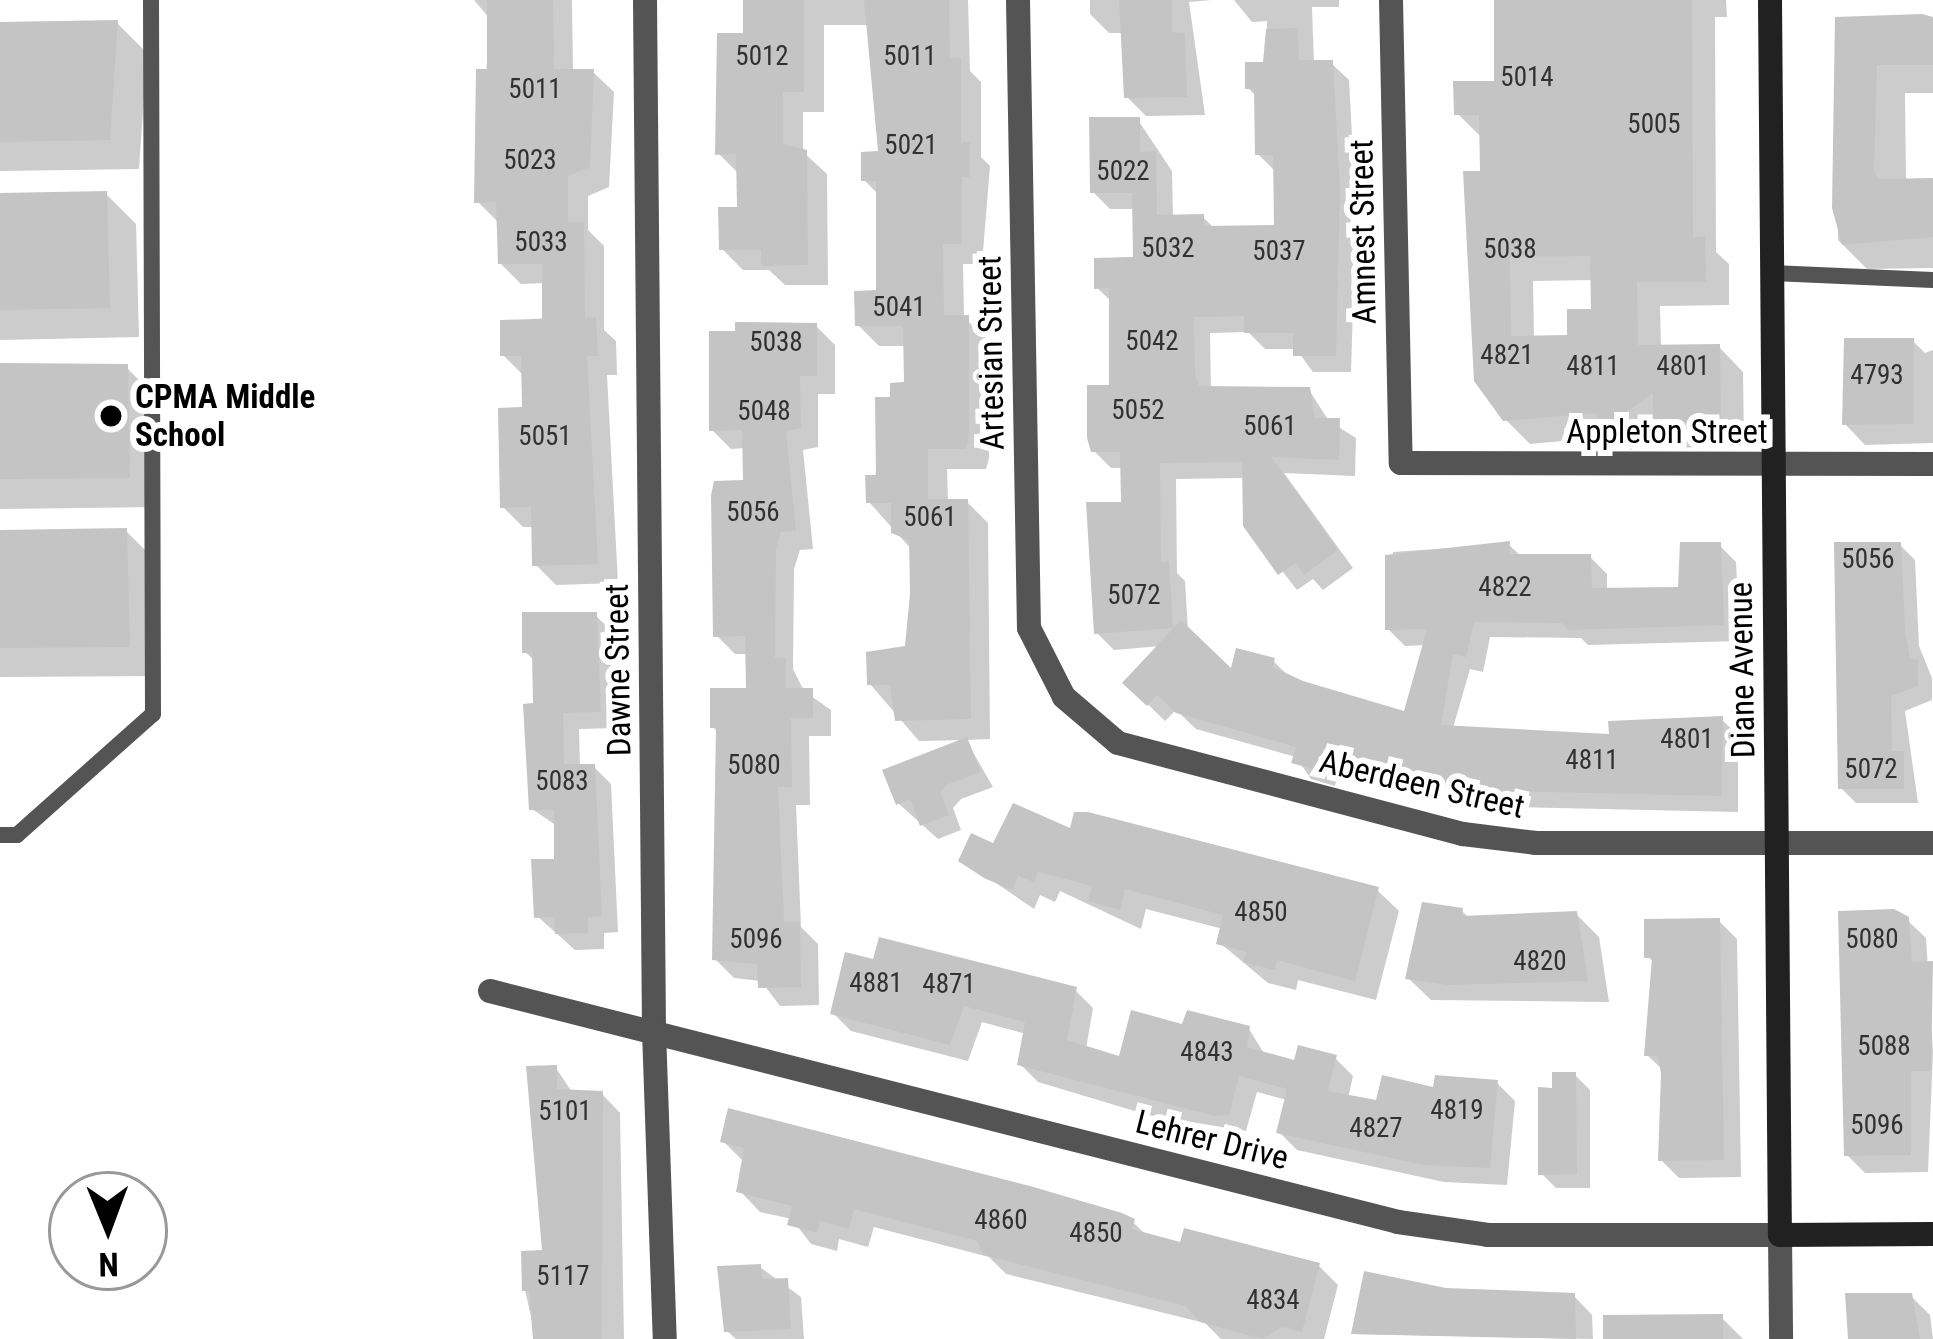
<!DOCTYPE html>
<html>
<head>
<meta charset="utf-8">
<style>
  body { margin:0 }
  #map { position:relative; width:1933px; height:1339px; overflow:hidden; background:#fff; font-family:"Roboto Condensed",sans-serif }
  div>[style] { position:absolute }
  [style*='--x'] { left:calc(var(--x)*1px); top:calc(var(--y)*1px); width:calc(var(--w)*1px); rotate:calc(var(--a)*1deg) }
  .shadow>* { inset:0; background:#0003 }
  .building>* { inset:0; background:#c4c4c4 }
  .lane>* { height:16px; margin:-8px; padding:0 8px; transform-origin:8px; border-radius:8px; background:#545454 }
  .street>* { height:24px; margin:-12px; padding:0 12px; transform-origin:12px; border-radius:12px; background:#545454 }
  .secondary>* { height:24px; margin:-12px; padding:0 12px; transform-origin:12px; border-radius:12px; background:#212121 }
  .dots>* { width:33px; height:33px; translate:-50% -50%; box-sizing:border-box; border:6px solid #fff; border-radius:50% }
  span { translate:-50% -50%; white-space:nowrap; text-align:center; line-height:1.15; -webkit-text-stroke:12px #fff; paint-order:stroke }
  .number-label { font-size:27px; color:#313131 }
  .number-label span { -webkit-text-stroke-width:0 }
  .street-label { font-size:33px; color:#000 }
  .poi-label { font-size:33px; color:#000; font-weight:700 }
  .left { translate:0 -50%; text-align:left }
  .north { position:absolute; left:48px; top:1171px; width:120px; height:120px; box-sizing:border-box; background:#fff; border:3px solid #999; border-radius:50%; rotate:179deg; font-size:33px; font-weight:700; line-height:48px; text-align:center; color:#000 }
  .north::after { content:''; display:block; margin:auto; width:42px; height:54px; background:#000; clip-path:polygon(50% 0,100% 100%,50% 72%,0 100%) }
</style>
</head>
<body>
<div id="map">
  <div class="shadow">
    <div style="clip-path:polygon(474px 0,572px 0,573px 72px,593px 72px,614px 92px,609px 187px,588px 196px,588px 230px,604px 246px,604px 330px,616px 341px,617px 375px,607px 375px,618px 583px,556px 585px,535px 564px,534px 527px,523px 527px,502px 506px,525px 410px,524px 376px,503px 355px,503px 322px,546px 318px,545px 283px,521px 284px,500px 263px,498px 222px,477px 201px,490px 19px)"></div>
    <div style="clip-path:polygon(746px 0,968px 0,970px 71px,981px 82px,981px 157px,990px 166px,982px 264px,963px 264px,964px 318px,988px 339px,989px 458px,986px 469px,947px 469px,948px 502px,967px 502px,988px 523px,990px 739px,966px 740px,993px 787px,961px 799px,953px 808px,961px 830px,938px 839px,898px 803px,966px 740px,919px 741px,870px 684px,908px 649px,912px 550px,869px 502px,893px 399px,907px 385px,906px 346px,879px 346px,858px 325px,879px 293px,879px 195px,864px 180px,881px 154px,869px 25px,824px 25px,824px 112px,803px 112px,803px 152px,827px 174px,828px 285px,785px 285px,769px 270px,743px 270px,722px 249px,740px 210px,740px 175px,718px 153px,746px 36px)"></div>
    <div style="clip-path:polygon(1090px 0,1211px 0,1189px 2px,1205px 115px,1146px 116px,1127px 97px,1123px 33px,1109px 33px,1090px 14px)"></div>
    <div style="clip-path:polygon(1234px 0,1339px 0,1339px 7px,1312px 7px,1314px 63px,1331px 63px,1349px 80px,1356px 210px,1351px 372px,1313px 372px,1296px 349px,1265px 349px,1248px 332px,1210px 333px,1211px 389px,1309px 390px,1329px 421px,1356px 438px,1355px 476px,1284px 473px,1353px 568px,1323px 590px,1313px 579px,1297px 590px,1246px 525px,1245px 478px,1176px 479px,1177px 573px,1185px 581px,1188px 631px,1232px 674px,1273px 661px,1292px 679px,1406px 714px,1425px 645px,1405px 646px,1388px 629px,1393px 552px,1508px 544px,1522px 557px,1590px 557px,1607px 574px,1607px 591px,1681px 590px,1719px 545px,1736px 562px,1740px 641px,1588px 645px,1581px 638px,1490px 637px,1483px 672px,1470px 669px,1453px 728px,1612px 737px,1721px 719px,1738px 735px,1738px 812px,1474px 806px,1354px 771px,1339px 772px,1335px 786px,1311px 779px,1296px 757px,1196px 729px,1176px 710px,1165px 721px,1126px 683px,1161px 646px,1114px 650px,1097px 633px,1124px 505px,1124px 468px,1111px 468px,1093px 450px,1112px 388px,1112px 302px,1097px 288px,1136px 260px,1135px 209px,1110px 209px,1093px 192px,1138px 120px,1172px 171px,1173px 218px,1203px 217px,1215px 229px,1278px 228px,1277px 173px,1258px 154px,1257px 97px,1248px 88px,1266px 65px,1267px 21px,1252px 22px)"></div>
    <div style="clip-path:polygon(evenodd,1494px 0,1726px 0,1727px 17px,1715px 17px,1716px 252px,1729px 264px,1729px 305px,1660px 306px,1661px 348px,1719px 347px,1743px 372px,1744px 444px,1681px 448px,1662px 428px,1631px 450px,1618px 436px,1530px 444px,1505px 419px,1483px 139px,1457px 113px,1497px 84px,1494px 0,1594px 280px,1594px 312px,1570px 337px,1534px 338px,1533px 281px,1594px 280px)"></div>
    <div style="clip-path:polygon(1838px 20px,1933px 20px,1933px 93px,1905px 93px,1906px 182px,1933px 181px,1933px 268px,1867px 269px,1838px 240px)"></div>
    <div style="clip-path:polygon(117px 23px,147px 53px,139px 169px,0 171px,0 25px)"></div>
    <div style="clip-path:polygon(106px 194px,136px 224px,139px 337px,0 340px,0 196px)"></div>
    <div style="clip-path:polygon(816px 326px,835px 345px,835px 394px,818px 394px,818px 447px,803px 450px,813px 549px,800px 550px,794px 569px,793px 669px,804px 691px,831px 710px,831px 736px,809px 736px,810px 805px,796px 805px,801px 927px,818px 944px,819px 1005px,780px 1006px,761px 981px,734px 978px,715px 959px,719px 733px,713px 727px,749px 691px,749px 654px,735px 654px,716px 635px,746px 483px,746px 448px,731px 449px,712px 430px)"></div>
    <div style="clip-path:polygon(1913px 341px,1925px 353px,1933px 350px,1933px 443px,1865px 445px,1845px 424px)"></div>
    <div style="clip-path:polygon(0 366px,126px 367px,156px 397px,159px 507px,0 509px)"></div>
    <div style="clip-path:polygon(126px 531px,156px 561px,159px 676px,0 677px,0 533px)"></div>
    <div style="clip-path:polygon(1900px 545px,1915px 560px,1919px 646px,1932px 678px,1932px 700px,1905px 711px,1918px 803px,1856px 803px,1841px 788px)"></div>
    <div style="clip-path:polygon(595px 615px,613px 632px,616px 728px,579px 729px,580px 767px,594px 767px,611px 784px,618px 932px,604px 933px,604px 949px,575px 950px,537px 916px,557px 861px,557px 826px,532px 809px,535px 661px,525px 652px)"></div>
    <div style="clip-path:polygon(1072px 833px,1377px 890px,1399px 911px,1376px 1000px,1298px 980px,1296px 990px,1268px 983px,1220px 943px,1223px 929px,1146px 909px,1141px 929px,1060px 891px,1055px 902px,1040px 895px,1034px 909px,962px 860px)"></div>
    <div style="clip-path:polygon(1462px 911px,1470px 919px,1576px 914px,1599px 937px,1609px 1002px,1431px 1000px,1408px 978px)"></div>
    <div style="clip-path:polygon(1907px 920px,1926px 938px,1933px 1052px,1928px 1172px,1865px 1173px,1847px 1155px)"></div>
    <div style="clip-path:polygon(1719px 921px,1737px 939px,1741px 1177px,1679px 1178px,1661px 1160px,1663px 1070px,1647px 1055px,1655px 963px,1647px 956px)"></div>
    <div style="clip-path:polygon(1075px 990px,1093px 1008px,1086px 1049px,1121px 1060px,1184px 1027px,1249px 1029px,1265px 1055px,1296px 1063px,1335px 1058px,1353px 1076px,1348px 1098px,1379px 1103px,1497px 1083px,1515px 1101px,1507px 1185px,1444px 1182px,1297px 1150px,1279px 1132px,1287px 1100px,1257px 1092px,1246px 1131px,1148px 1115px,1038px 1082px,1020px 1064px,1026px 1034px,982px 1022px,968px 1061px,851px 1031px,833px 1013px)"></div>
    <div style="clip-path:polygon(556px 1068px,574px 1095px,602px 1094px,620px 1113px,624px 1339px,536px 1339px,525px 1290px,546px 1253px)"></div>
    <div style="clip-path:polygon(1575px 1075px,1590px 1090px,1590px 1188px,1556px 1188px,1541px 1173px,1555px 1091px)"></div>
    <div style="clip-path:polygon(723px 1141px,1133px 1222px,1148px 1237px,1182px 1245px,1318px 1265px,1338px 1285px,1324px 1339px,1221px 1339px,1205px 1323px,1006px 1274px,989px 1257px,874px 1227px,868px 1247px,839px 1239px,837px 1251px,811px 1244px,792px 1219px,760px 1212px,740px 1191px,745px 1163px)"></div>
    <div style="clip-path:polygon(760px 1267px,801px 1297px,804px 1339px,736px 1339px,727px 1331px)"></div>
    <div style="clip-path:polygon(1445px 1291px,1574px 1296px,1592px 1315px,1593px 1339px,1354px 1334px)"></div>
    <div style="clip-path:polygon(1911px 1296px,1930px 1315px,1933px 1339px,1850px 1339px)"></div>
    <div style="clip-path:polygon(1721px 1317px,1743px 1339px,1650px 1339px)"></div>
  </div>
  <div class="building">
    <div style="clip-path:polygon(487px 0,553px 0,554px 69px,594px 69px,590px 167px,568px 176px,568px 222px,584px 222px,585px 318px,596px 317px,598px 356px,587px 356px,598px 564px,532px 566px,531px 507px,500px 508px,498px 408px,522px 407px,521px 356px,500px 356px,500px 320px,542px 319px,542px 264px,498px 264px,496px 202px,474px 203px,476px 69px,487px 69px)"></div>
    <div style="clip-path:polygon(743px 0,804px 0,804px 92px,783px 92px,783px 144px,807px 150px,808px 265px,761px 266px,761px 250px,719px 250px,718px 207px,737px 207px,736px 154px,715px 155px,717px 33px,743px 33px)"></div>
    <div style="clip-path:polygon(864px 0,949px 0,950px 58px,961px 58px,961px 142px,970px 142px,970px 177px,962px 177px,962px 244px,943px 244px,944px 315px,969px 315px,969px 435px,966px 449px,928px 449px,928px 499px,968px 499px,971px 719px,895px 721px,890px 685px,867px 685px,866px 652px,905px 646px,910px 594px,909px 540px,891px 533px,891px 503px,866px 503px,865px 475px,876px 475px,875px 397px,890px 397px,890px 383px,904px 382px,903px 326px,855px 326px,854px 291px,876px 290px,876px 181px,861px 181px,861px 152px,878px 151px)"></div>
    <div style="clip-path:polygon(1119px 0,1172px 0,1172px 32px,1185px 33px,1187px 97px,1124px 98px)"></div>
    <div style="clip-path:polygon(evenodd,1494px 0,1692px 0,1693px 237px,1705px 237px,1706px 282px,1637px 282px,1638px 345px,1720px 344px,1721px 420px,1653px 424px,1653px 393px,1605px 427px,1595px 413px,1503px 421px,1474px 381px,1463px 171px,1480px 171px,1479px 115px,1454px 115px,1453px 81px,1494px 81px,1494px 0,1590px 256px,1591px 309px,1567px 309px,1567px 335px,1511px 336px,1510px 257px,1590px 256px)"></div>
    <div style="clip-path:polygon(1922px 14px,1933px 17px,1933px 65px,1877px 65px,1874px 171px,1878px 179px,1933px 178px,1933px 237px,1842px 245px,1832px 208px,1835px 17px)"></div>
    <div style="clip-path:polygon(118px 20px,110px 140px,0 142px,0 22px)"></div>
    <div style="clip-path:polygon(1298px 28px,1299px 60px,1333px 60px,1340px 191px,1336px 356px,1293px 356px,1293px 333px,1244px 333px,1244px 316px,1194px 317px,1195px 374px,1199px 386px,1310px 387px,1315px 418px,1340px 418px,1339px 460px,1271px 457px,1338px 550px,1304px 575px,1296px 563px,1278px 575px,1243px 526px,1242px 462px,1160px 463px,1161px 562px,1169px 561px,1173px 628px,1094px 634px,1086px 502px,1121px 502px,1120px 452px,1091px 452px,1087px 438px,1087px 385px,1109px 385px,1109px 288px,1094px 289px,1094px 258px,1133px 257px,1132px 193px,1090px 193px,1089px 117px,1140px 117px,1140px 152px,1156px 151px,1157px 215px,1204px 214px,1204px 226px,1274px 225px,1273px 155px,1255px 155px,1254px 89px,1245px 89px,1245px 62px,1263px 62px,1266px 29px)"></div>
    <div style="clip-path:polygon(107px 191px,110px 308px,0 310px,0 193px)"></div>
    <div style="clip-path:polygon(735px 322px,817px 323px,817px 376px,800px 376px,801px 428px,786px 431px,796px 531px,781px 532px,776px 548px,775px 658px,786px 658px,786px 688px,813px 688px,813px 718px,791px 718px,792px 787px,778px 787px,784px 922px,800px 922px,801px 987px,758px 988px,757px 964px,712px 960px,716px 728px,710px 728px,710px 688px,746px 688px,745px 636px,713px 637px,711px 495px,714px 481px,743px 480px,742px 430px,709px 431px,709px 331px,735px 331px)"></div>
    <div style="clip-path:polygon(1844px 338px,1914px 338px,1914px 424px,1842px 425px)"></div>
    <div style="clip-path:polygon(0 363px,128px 364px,130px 478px,0 479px)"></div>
    <div style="clip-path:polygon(127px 528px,130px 647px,0 648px,0 530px)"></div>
    <div style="clip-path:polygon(1510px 541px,1509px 554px,1591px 554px,1592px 588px,1678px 587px,1680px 542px,1721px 542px,1724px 625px,1568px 630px,1562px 623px,1474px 622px,1466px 657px,1453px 654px,1441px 725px,1609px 734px,1608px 721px,1723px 716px,1722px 796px,1455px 790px,1335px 755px,1323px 756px,1319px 771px,1291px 763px,1296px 747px,1176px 713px,1157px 695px,1147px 706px,1122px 683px,1181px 620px,1231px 668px,1236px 648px,1275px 658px,1273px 667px,1303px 681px,1404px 711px,1427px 629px,1385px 630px,1385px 555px)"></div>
    <div style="clip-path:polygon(1834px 542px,1901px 542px,1905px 629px,1910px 659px,1918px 660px,1918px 686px,1891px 696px,1892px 751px,1904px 751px,1904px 789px,1838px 789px)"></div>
    <div style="clip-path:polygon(522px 612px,597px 612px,601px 712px,563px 713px,564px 764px,595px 764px,602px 916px,588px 917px,588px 933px,555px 934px,554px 917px,534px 918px,531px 859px,554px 859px,554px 810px,529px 810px,523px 704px,533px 703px,532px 653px,522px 653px)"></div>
    <div style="clip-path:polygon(967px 737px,981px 772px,946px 785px,940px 792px,949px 815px,920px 826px,910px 799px,896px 805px,882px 770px)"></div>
    <div style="clip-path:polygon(1013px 803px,1070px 828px,1074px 812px,1088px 812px,1379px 887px,1355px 981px,1277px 960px,1275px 970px,1243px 962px,1246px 952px,1216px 944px,1223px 915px,1125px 889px,1120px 910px,1088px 901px,1092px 886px,1038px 872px,1034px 882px,1018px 876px,1012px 890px,984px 878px,958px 861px,971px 833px,993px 843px)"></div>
    <div style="clip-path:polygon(1422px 902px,1463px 908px,1462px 916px,1577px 911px,1588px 981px,1449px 985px,1405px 979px)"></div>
    <div style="clip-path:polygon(1894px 909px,1909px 917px,1912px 962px,1933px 961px,1931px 1071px,1911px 1071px,1911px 1155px,1844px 1156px,1838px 911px)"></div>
    <div style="clip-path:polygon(1720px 918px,1724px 1160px,1658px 1161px,1661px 1074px,1658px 1056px,1644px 1056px,1652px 958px,1644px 958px,1644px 919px)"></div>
    <div style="clip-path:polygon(879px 937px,1077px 987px,1067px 1040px,1119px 1056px,1131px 1010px,1182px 1024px,1187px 1010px,1250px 1026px,1247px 1047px,1294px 1060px,1298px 1045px,1337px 1055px,1328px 1091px,1376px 1100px,1382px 1075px,1433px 1087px,1435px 1075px,1498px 1080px,1490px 1168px,1424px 1165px,1276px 1133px,1287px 1089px,1239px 1076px,1229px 1115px,1215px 1116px,1017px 1065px,1025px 1022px,964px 1006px,950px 1045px,830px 1014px,845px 952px,873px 959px)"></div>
    <div style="clip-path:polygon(557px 1065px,557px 1089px,603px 1091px,602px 1339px,533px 1339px,529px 1291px,522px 1291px,521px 1251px,542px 1250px,526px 1066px)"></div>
    <div style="clip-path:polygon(1552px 1072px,1576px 1072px,1577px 1174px,1538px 1175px,1538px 1087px,1552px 1088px)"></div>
    <div style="clip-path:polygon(728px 1108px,1030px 1186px,1122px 1213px,1135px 1219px,1132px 1229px,1180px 1242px,1184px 1228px,1320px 1263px,1302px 1332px,1282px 1327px,1263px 1339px,1200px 1322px,1186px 1306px,983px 1255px,977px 1241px,854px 1209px,849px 1229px,820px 1221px,817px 1233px,787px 1225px,792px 1206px,736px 1192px,744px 1148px,720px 1142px)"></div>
    <div style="clip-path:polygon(761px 1264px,762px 1279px,788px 1278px,791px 1329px,724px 1332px,717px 1266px)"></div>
    <div style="clip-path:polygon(1364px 1271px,1446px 1288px,1575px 1293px,1576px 1339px,1351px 1334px)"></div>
    <div style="clip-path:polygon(1845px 1293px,1912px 1293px,1920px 1339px,1848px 1339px)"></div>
    <div style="clip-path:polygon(1723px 1314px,1723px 1339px,1603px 1339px,1603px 1315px)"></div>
  </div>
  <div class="lane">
    <div style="--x:1770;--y:273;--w:163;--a:2.5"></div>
    <div style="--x:0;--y:835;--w:17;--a:0"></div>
    <div style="--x:17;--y:835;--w:182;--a:-41.7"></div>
    <div style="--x:153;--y:714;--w:714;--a:-90.16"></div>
  </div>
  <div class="street">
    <div style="--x:645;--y:0;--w:1031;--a:89.5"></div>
    <div style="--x:654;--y:1031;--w:308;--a:88"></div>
    <div style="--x:1018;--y:0;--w:628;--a:89"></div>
    <div style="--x:1029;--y:628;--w:77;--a:63.1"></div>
    <div style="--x:1064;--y:697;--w:71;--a:40.4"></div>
    <div style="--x:1118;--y:743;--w:357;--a:14.8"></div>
    <div style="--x:1463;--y:834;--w:74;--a:7"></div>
    <div style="--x:1536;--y:843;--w:397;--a:0"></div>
    <div style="--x:1391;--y:0;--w:463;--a:88.8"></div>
    <div style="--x:1401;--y:463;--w:532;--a:0.11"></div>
    <div style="--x:490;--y:991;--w:937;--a:14.27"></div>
    <div style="--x:1398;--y:1222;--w:91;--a:8.2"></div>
    <div style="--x:1488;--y:1235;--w:292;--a:0"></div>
    <div style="--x:1780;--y:1235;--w:104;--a:89.4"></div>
  </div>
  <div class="secondary">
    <div style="--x:1770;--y:0;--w:1235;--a:89.54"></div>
    <div style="--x:1780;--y:1235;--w:153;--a:-0.4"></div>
  </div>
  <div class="dots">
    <div style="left:111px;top:416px;background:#000"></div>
  </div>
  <div class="number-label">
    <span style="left:762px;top:57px">5012</span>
    <span style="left:910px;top:57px">5011</span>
    <span style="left:1527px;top:78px">5014</span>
    <span style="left:535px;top:90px">5011</span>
    <span style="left:1654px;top:125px">5005</span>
    <span style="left:911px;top:146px">5021</span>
    <span style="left:530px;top:161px">5023</span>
    <span style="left:1123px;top:172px">5022</span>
    <span style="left:541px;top:243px">5033</span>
    <span style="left:1168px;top:249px">5032</span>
    <span style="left:1510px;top:250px">5038</span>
    <span style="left:1279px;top:252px">5037</span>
    <span style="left:899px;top:308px">5041</span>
    <span style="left:1152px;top:342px">5042</span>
    <span style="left:776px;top:343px">5038</span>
    <span style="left:1507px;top:356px">4821</span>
    <span style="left:1593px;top:367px">4811</span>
    <span style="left:1683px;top:367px">4801</span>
    <span style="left:1877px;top:376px">4793</span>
    <span style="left:1138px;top:411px">5052</span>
    <span style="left:764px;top:412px">5048</span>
    <span style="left:1270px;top:427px">5061</span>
    <span style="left:545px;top:437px">5051</span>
    <span style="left:753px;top:513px">5056</span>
    <span style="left:930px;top:518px">5061</span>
    <span style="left:1868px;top:560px">5056</span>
    <span style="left:1505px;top:588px">4822</span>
    <span style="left:1134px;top:596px">5072</span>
    <span style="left:1687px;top:740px">4801</span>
    <span style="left:1592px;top:761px">4811</span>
    <span style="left:754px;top:766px">5080</span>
    <span style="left:1871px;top:770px">5072</span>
    <span style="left:562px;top:782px">5083</span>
    <span style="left:1261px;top:913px">4850</span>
    <span style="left:756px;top:940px">5096</span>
    <span style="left:1872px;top:940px">5080</span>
    <span style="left:1540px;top:962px">4820</span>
    <span style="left:876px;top:984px">4881</span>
    <span style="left:949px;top:985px">4871</span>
    <span style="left:1884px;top:1047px">5088</span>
    <span style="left:1207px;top:1053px">4843</span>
    <span style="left:1457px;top:1111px">4819</span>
    <span style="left:565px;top:1112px">5101</span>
    <span style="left:1877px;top:1126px">5096</span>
    <span style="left:1376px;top:1129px">4827</span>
    <span style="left:1001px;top:1221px">4860</span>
    <span style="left:1096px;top:1234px">4850</span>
    <span style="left:563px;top:1277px">5117</span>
    <span style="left:1273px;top:1301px">4834</span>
  </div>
  <div class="street-label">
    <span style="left:1363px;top:232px;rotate:-91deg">Amnest Street</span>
    <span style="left:991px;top:353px;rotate:-91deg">Artesian Street</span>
    <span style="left:1667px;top:432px">Appleton Street</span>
    <span style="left:618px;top:670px;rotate:-91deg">Dawne Street</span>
    <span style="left:1742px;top:670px;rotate:-91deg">Diane Avenue</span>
    <span style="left:1422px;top:784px;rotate:13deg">Aberdeen Street</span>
    <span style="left:1212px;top:1140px;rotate:14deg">Lehrer Drive</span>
  </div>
  <div class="poi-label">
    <span class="left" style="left:135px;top:416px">CPMA Middle<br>School</span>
  </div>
  <div class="north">N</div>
</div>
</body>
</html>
